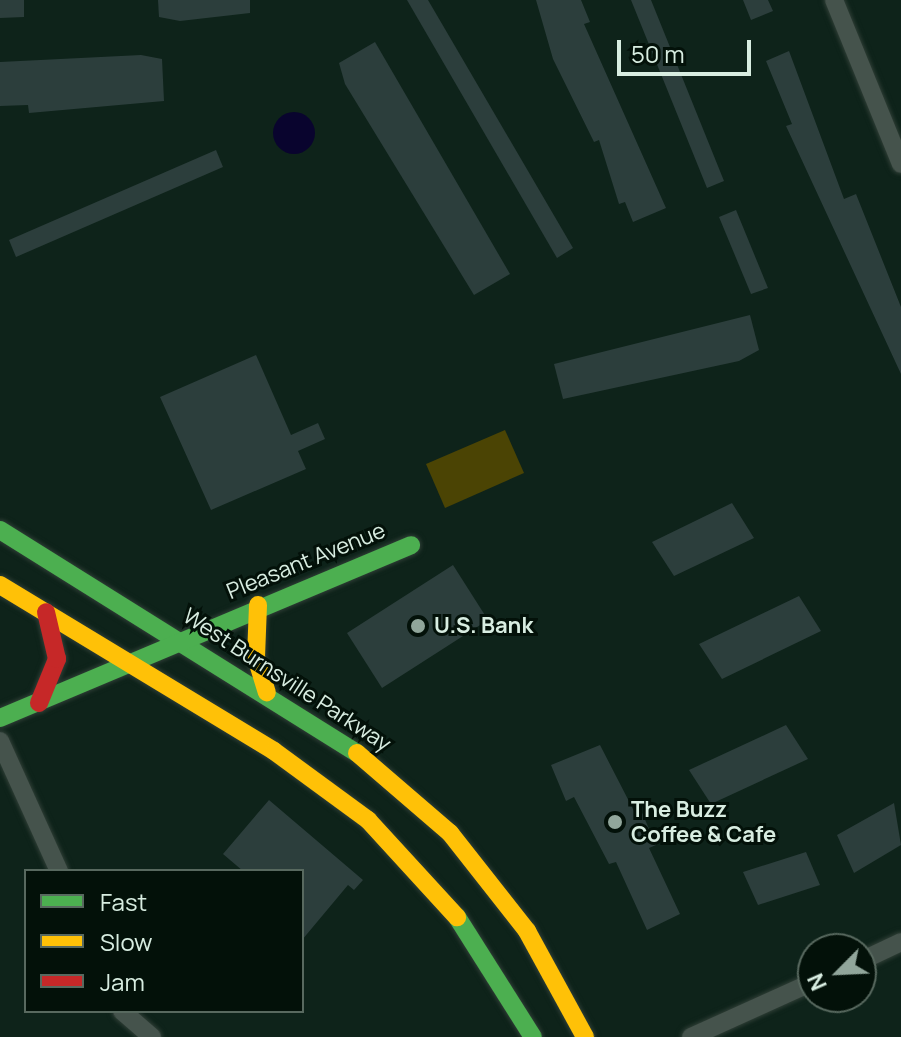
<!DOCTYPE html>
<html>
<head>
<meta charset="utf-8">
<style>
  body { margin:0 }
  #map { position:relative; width:901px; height:1037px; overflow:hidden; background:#0e231a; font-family:Manrope,sans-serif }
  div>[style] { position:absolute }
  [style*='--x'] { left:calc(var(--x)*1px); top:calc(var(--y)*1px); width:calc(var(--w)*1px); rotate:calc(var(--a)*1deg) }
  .green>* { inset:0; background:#4b4404 }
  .water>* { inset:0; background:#09042e }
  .round { border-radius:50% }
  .building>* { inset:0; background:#2c3e3c }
  .roads { filter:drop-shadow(0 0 2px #2f3e36) drop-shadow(0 0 2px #2f3e36) }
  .street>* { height:18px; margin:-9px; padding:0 9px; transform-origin:9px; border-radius:9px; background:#45534c }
  .fast>* { height:18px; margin:-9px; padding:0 9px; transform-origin:9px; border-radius:9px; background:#4caf50 }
  .slow>* { height:18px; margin:-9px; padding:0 9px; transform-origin:9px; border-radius:9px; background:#ffc107 }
  .jam>* { height:18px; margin:-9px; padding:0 9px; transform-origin:9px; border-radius:9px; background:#c62828 }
  .dots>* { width:22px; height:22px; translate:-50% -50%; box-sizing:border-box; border:4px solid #031109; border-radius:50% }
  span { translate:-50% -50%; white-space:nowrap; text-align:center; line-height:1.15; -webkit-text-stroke:6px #031109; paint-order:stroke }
  .street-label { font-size:22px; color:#d8ede1 }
  .poi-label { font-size:22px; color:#d8ede1; font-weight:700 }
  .left { translate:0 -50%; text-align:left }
  .legend { position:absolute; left:24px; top:869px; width:280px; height:144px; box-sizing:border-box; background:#031109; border:2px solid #58695f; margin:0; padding:10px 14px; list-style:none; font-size:24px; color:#d8ede1 }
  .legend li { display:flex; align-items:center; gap:16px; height:40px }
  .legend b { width:40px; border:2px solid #58695f }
  .north { position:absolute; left:797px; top:933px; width:80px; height:80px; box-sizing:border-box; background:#031109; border:2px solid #58695f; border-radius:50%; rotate:246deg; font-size:22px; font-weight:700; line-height:32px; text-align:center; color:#d8ede1 }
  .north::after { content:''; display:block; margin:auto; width:28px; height:36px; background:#91a69b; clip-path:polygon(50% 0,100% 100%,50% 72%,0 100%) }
  .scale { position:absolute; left:617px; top:40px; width:134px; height:36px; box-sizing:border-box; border:4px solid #d8ede1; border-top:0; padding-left:10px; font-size:24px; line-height:28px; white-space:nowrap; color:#d8ede1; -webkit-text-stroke:6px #031109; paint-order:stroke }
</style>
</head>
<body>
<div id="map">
  <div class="green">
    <div style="clip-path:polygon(505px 430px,524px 473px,445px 508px,426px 464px)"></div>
  </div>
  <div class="water">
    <div class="round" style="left:273px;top:112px;width:42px;height:42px"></div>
  </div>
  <div class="building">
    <div style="clip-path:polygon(0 0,24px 0,24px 17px,0 18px)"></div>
    <div style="clip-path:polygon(158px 0,250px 0,250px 13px,180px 21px,159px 17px)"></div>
    <div style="clip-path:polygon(407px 0,428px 0,573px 248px,557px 258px)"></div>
    <div style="clip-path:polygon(536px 0,581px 0,590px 22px,584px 24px,666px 208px,633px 222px,625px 202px,619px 204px,599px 140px,594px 142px,553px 59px)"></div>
    <div style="clip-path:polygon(631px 0,651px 0,724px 181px,707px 188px)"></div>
    <div style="clip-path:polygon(743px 0,768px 0,773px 11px,751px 20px)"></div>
    <div style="clip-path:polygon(375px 42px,510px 274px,474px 295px,345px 84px,339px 63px)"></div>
    <div style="clip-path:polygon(789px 51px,844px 199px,856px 194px,901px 307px,901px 374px,786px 126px,792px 124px,766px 61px)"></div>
    <div style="clip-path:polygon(141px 55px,162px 59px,164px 101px,29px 113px,28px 105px,0 106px,0 62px)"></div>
    <div style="clip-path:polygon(216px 150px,223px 167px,16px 257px,9px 240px)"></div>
    <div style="clip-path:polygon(736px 210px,768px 288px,751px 294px,719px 217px)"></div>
    <div style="clip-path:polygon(750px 315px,759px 350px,739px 361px,563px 399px,554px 364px)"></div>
    <div style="clip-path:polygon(256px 355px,291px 435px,318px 423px,325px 439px,298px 451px,306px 469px,211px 510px,160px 397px)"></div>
    <div style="clip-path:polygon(732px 503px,754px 538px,674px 576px,652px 542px)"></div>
    <div style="clip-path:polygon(453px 565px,488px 620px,382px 688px,347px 633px)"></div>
    <div style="clip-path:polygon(799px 596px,821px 631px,722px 679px,699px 644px)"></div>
    <div style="clip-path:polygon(786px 725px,808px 759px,711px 804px,689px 770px)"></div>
    <div style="clip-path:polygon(600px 745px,634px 811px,640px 808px,656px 845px,649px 848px,680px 914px,647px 930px,616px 862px,609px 864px,574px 797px,566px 801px,551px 765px)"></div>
    <div style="clip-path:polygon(269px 800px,363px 880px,354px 890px,348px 885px,302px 940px,302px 871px,243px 871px,223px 854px)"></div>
    <div style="clip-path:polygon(894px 803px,901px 845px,854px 873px,837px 835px)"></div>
    <div style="clip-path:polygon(806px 852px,820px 885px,758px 905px,743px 872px)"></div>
  </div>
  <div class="roads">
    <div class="street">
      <div style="--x:834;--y:0;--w:177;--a:67.8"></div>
      <div style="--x:0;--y:741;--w:143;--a:65.6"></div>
      <div style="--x:861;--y:961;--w:44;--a:-25.4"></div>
      <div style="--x:122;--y:1011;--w:40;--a:41"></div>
      <div style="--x:691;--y:1037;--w:134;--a:-24.3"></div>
    </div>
    <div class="fast">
      <div style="--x:0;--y:530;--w:421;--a:32"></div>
      <div style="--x:0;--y:718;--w:446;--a:-22.8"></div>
      <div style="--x:457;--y:917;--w:142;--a:57.7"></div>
    </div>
    <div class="slow">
      <div style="--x:0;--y:585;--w:320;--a:31.2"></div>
      <div style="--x:274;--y:751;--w:117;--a:36.3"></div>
      <div style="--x:368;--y:820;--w:132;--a:47.5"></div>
      <div style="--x:258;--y:605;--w:52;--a:92.2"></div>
      <div style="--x:256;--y:657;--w:37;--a:73"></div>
      <div style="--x:357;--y:753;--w:123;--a:40.7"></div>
      <div style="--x:450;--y:833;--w:125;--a:51.8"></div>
      <div style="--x:527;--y:931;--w:121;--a:61.3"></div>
    </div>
    <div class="jam">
      <div style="--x:39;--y:703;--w:48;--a:-67.8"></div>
      <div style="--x:57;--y:659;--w:48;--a:-103.2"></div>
    </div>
  </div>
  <div class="dots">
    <div style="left:418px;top:626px;background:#91a69b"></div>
    <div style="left:615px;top:822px;background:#91a69b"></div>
  </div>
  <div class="street-label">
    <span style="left:306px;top:561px;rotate:-22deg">Pleasant Avenue</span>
    <span style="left:287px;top:680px;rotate:33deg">West Burnsville Parkway</span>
  </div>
  <div class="poi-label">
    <span class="left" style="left:434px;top:626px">U.S. Bank</span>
    <span class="left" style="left:631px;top:822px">The Buzz<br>Coffee &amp; Cafe</span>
  </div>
  <ul class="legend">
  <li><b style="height:10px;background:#4caf50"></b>Fast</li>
  <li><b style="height:10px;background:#ffc107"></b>Slow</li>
  <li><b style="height:10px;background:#c62828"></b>Jam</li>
  </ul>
  <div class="north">N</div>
  <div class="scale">50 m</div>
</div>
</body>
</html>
